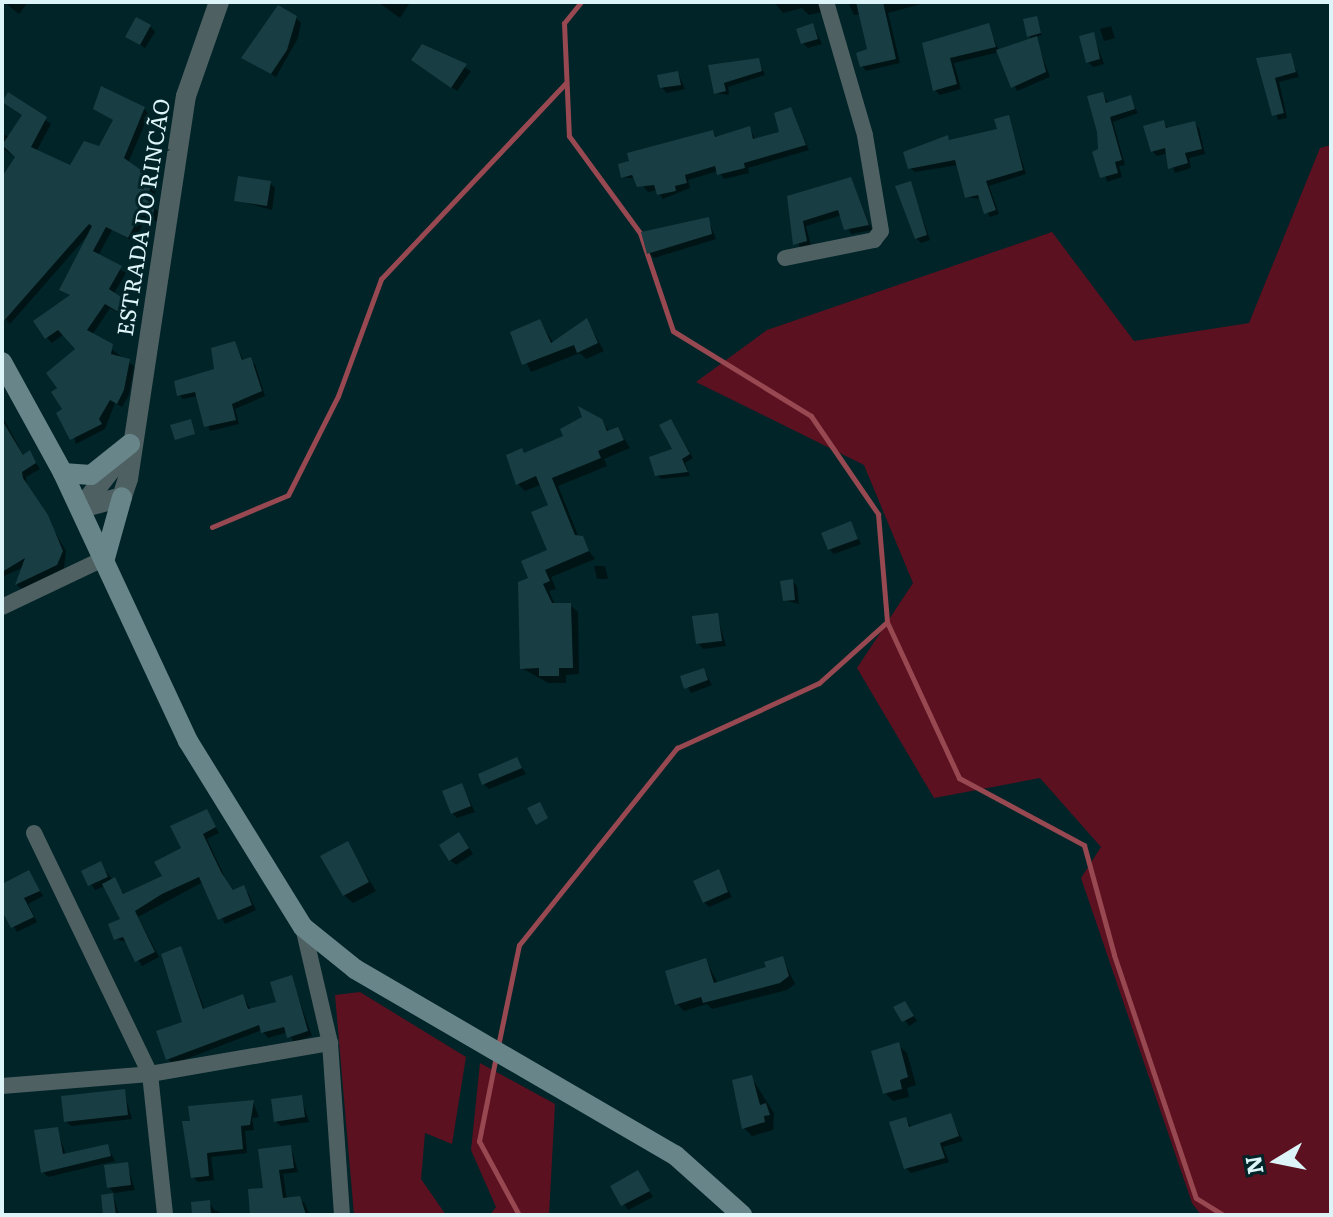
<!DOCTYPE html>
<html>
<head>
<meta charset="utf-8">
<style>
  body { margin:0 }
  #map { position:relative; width:1333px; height:1217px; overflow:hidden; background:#012428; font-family:Literata,serif }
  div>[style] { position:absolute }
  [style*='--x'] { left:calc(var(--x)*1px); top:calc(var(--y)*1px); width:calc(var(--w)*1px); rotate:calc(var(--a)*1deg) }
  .green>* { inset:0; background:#5b1120 }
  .shadow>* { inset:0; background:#0007 }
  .stream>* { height:5px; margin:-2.5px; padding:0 2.5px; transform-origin:2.5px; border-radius:2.5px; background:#984851 }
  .building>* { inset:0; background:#183d42 }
  .minor>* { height:16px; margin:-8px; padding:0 8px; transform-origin:8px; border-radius:8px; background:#4e6062 }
  .tertiary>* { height:20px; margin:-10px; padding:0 10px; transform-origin:10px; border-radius:10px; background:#4e6062 }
  .secondary>* { height:20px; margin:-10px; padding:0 10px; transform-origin:10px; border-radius:10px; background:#688589 }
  span { translate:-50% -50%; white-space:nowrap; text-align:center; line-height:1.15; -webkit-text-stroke:6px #012428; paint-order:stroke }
  .street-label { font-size:22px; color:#ddf4f8 }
  .frame { position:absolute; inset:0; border:4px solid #ddf4f8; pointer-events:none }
  .north { position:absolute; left:1237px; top:1121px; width:80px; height:80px; -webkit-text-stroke:6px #012428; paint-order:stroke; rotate:260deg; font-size:22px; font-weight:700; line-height:32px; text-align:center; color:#ddf4f8 }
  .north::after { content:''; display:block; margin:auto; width:28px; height:36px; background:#ddf4f8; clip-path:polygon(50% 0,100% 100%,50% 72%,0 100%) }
</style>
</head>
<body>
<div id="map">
  <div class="green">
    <div style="clip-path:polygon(1331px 145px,1331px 1215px,1201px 1215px,1192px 1203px,1081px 878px,1101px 847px,1040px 778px,934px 798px,857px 668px,913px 583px,864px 465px,696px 382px,767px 330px,1052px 232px,1134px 341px,1249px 323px,1320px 148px)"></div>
    <div style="clip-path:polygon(360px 992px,466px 1057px,452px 1144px,425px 1133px,421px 1179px,446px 1215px,354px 1215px,335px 995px)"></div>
    <div style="clip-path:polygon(480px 1063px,555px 1104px,549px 1215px,490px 1215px,496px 1207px,471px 1150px)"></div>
  </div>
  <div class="shadow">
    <div style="clip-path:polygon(4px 2px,28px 2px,19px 14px)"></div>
    <div style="clip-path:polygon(378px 2px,407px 2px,409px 4px,400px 18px)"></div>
    <div style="clip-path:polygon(774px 2px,819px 2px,822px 12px,809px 15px,802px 8px,783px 13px)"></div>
    <div style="clip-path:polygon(848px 2px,928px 2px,888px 13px,900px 63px,866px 71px,862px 66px,870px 51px,861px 14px,854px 15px)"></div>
    <div style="clip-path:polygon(296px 18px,301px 23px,298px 38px,276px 77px,244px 58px)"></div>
    <div style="clip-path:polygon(1036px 18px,1042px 35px,1035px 37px,1050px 77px,1017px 91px,999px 52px,954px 63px,961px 89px,940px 95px,935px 90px,924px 44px,988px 26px,999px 51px,1033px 40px,1029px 36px)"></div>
    <div style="clip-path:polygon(813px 25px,822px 44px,808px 48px,803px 43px)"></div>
    <div style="clip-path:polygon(150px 26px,155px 32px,145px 48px,128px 36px)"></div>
    <div style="clip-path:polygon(1111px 26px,1115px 38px,1104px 41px,1100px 29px)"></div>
    <div style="clip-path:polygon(1093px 35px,1104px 64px,1093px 67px,1088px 62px)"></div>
    <div style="clip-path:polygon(422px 46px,471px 71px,457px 91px,419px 65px)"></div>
    <div style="clip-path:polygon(1290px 55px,1299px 77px,1279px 82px,1287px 118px,1278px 120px,1258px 60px)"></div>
    <div style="clip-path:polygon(758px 60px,765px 75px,728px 87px,729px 95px,716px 93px,710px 66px)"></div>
    <div style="clip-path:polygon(678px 73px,685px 89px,667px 93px,662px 88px)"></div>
    <div style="clip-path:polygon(1103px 94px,1109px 104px,1130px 98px,1138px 113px,1113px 122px,1125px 165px,1119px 166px,1122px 177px,1107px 182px,1100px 150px)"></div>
    <div style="clip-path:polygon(8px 95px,51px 124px,36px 152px,71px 168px,100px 148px,115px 121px,95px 109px,144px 109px,149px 114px,128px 163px,159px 186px,149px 204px,159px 212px,157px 222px,147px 216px,134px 242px,112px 230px,98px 256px,126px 273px,113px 295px,131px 307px,125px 317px,110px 308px,92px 335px,134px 366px,129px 395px,122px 407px,115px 403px,105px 429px,76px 444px,60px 388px,78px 350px,64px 334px,52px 343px,47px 338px,72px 297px,62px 289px,88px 235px,10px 324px,2px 315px,2px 181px,17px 158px,2px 148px,2px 134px,10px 137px,24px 116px,4px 103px)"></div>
    <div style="clip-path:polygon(791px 110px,809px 150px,748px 168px,749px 173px,724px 179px,718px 171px,688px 180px,690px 188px,663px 199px,657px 190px,648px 192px,638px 179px,623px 177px,713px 132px,718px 138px,750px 129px,756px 141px,782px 134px)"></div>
    <div style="clip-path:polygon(1008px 117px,1026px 174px,989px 186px,999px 214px,990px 217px,981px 199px,967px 197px,958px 165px,915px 172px,910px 168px,947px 137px,951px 141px,1000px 130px)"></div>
    <div style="clip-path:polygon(1163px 122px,1169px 129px,1194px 123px,1199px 128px,1205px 154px,1189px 158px,1191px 168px,1175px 173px,1168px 153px,1157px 156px,1152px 151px)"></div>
    <div style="clip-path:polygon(851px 179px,872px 230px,851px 234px,842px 215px,806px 226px,811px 246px,800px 249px,789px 198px)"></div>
    <div style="clip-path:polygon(270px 183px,275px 188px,272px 210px,236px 200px)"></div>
    <div style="clip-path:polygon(910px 183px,930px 240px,921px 243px,916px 238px)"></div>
    <div style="clip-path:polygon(708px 219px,716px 239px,654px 258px,649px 253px)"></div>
    <div style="clip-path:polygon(540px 321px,554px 344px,587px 321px,604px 351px,586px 359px,580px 353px,531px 372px,512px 333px)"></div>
    <div style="clip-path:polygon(235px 343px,244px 361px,255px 364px,265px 396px,235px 409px,239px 424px,210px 431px,198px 396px,183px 399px,179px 394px,216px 371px)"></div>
    <div style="clip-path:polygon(2px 416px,24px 456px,29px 453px,40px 469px,26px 477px,27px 485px,66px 551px,64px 568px,22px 589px,17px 585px,24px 567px,2px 577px)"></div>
    <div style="clip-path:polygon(601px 421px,610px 432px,618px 429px,630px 448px,604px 459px,607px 466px,558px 486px,579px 538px,595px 559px,551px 577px,556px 589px,549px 591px,555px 605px,570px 605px,578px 612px,579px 674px,566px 675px,566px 683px,548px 683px,522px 668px,530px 579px,549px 552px,551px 506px,542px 484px,525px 491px,518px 484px,522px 450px,526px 455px)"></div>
    <div style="clip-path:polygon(674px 425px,693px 458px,685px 463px,690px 476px,661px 479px,657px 475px,675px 450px)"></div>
    <div style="clip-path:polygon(851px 524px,861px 544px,834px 554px,829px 549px)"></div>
    <div style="clip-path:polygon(594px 566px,605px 566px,608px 579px,597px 579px)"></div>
    <div style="clip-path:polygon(792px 581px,797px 586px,799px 604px,784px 600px)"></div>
    <div style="clip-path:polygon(717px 615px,726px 646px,703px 649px,698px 643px)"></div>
    <div style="clip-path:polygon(704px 670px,712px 685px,691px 693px,683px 677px)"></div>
    <div style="clip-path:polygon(517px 760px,526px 774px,489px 789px,484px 784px,480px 775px)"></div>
    <div style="clip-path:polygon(462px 785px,475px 812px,457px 818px,452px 813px)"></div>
    <div style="clip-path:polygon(206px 811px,219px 833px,207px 839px,226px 880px,234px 891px,243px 888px,248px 893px,256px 910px,225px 924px,203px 882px,138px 917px,159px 957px,142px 966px,127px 942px,116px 939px,123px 920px,105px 886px,95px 890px,84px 872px,100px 864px,125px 895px,164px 877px)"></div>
    <div style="clip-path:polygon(464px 840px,473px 854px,456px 865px,450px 860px)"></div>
    <div style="clip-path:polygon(347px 844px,376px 891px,353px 903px,344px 895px)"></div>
    <div style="clip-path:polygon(718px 872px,732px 897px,709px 907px,704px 902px)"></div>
    <div style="clip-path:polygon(29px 873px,43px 896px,28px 904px,37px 922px,17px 932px,2px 905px,2px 886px)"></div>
    <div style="clip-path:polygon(181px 948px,205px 1010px,243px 996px,251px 1010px,279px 1003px,291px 977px,312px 1036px,294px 1042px,288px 1032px,268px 1038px,262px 1030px,173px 1064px,168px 1059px,185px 1023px)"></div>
    <div style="clip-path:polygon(783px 959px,795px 984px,787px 990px,712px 1009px,707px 1004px,684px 1011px,677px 1004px,706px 960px,718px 984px,768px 969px)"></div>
    <div style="clip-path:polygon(905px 1003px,917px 1021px,909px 1026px,896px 1007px)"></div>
    <div style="clip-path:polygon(898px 1045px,907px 1053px,916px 1085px,907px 1088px,909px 1097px,893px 1101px,885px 1093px)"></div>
    <div style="clip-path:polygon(751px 1077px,774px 1113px,773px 1130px,752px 1136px,744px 1128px)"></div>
    <div style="clip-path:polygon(124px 1091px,132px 1119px,71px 1126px,66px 1121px)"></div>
    <div style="clip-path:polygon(301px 1097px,309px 1122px,281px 1126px,275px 1121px)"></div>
    <div style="clip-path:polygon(253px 1102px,259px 1117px,252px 1118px,254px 1130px,245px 1131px,247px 1153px,211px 1157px,214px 1180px,198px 1182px,193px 1177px,192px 1122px)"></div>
    <div style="clip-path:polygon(950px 1115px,963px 1141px,943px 1147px,949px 1162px,911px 1173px,906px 1168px,906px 1120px,912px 1128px)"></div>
    <div style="clip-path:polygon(57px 1129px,66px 1155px,107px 1146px,115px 1161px,48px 1177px,43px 1172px)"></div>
    <div style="clip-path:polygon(291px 1147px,298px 1172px,283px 1174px,287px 1200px,304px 1202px,310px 1215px,252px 1215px)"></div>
    <div style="clip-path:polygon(127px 1164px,135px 1190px,114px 1193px,109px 1187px)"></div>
    <div style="clip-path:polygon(638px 1173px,653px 1197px,628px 1210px,612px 1186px)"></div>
    <div style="clip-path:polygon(113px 1195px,119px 1215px,105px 1215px)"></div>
    <div style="clip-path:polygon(209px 1202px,214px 1210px,225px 1215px,194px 1215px)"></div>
  </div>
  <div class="stream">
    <div style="--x:581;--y:2;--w:27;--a:129"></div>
    <div style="--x:564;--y:23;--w:113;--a:87.5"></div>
    <div style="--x:569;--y:136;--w:120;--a:53.8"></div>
    <div style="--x:640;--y:233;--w:103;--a:71.4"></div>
    <div style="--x:673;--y:331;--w:162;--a:31.6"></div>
    <div style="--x:811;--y:416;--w:119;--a:55.6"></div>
    <div style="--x:878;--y:514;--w:108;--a:85.2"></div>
    <div style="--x:887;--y:622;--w:172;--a:65.2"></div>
    <div style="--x:959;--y:778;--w:142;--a:28.2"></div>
    <div style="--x:1084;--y:845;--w:114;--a:74.7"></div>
    <div style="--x:1114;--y:955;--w:256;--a:71.4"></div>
    <div style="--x:1196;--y:1198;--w:32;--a:32"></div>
    <div style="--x:212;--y:527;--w:82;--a:-22.8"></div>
    <div style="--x:288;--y:495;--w:111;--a:-63.2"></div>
    <div style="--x:338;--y:396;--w:125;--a:-69.8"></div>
    <div style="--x:381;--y:279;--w:270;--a:-46.7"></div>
    <div style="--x:498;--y:1046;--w:103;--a:-78.3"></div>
    <div style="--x:519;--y:945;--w:253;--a:-51.3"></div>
    <div style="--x:677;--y:748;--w:156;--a:-24.6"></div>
    <div style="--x:819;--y:683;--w:91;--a:-41.9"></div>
    <div style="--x:496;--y:1056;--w:87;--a:101.3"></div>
    <div style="--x:479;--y:1141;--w:84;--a:61.6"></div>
  </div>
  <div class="building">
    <div style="clip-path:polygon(856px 2px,883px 2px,896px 59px,860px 67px,856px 53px,867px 49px)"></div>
    <div style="clip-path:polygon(278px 5px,297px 16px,287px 50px,271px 74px,241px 58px)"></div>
    <div style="clip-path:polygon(1037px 16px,1041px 33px,1027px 37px,1023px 19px)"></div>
    <div style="clip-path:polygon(136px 17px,151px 25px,140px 45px,125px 37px)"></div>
    <div style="clip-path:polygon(813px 23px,818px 39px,801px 44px,796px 29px)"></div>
    <div style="clip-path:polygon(989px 23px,996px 47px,950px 58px,957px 84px,933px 91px,922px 43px)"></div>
    <div style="clip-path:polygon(1094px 32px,1100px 59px,1086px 63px,1079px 36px)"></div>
    <div style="clip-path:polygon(1037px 36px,1046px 72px,1011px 88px,996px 50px)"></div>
    <div style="clip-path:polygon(422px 44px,467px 64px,451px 88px,411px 60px)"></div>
    <div style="clip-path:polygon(1291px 53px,1296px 72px,1275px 78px,1284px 113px,1272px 116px,1256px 58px)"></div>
    <div style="clip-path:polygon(759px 58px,762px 71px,724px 83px,726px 91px,714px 94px,708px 65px)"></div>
    <div style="clip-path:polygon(678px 71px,681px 85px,660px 88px,657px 75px)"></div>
    <div style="clip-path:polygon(101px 86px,145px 107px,124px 158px,155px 180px,145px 199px,155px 205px,152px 219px,141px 213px,128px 238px,106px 227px,93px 251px,122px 266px,109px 289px,127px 301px,120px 313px,105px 304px,87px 330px,113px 344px,111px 354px,130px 359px,124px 390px,117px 404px,110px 400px,99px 419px,102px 424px,70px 440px,56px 413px,62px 409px,51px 392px,57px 388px,46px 373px,75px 349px,58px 330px,45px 339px,33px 321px,70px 295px,59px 290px,92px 226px,89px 224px,2px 323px,2px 177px,15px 157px,2px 145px,22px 115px,2px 102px,8px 92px,47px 117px,31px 147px,70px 165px,84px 141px,99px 146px,113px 120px,93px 109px)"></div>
    <div style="clip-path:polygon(1103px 92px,1106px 103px,1131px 95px,1135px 109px,1110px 117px,1122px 160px,1115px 162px,1118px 173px,1100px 178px,1092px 152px,1098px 149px,1097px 132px,1087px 96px)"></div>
    <div style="clip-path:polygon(791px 107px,806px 145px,744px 163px,745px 168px,717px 175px,715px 166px,685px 175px,687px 183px,675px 186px,676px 191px,657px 195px,654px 185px,637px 187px,632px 175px,621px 178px,618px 164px,629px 161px,627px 153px,713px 130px,715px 137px,750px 126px,753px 139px,779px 132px,774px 113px)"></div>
    <div style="clip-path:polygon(1009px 115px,1023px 170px,986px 181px,996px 210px,984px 214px,978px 195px,965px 198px,955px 160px,908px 169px,903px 152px,948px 135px,949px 140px,997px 129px,994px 119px)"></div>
    <div style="clip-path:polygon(1164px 120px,1166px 128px,1195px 121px,1202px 149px,1185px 153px,1188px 163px,1168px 169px,1165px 148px,1151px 152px,1143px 126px)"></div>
    <div style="clip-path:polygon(238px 176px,271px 181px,267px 206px,234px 201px)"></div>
    <div style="clip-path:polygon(851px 177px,869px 225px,844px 230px,838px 210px,803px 221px,807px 241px,793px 245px,787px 196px)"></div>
    <div style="clip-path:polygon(911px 181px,927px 235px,915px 239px,895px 186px)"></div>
    <div style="clip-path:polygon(709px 217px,712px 234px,647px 254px,641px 232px)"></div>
    <div style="clip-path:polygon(587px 318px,598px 343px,577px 353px,574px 345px,522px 365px,510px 332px,540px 319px,551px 343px)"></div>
    <div style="clip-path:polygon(235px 341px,242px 360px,251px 357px,262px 391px,232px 404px,236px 420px,204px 427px,195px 392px,177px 396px,174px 381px,214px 369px,211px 348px)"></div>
    <div style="clip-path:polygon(578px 406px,602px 419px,607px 431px,618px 427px,624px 440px,598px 451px,601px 458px,552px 478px,575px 535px,583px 536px,589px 551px,545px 570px,550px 581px,543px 584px,552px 603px,571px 603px,573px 668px,559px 668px,559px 676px,539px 676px,539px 668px,520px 669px,518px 582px,528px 578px,521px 561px,547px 550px,531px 512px,548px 505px,536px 476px,516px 485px,506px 455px,522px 448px,524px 453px,563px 436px,560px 429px,582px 417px)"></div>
    <div style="clip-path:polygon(191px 419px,195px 434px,175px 440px,170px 425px)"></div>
    <div style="clip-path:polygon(671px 419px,690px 454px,682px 459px,688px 472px,655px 476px,649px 457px,672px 449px,659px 425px)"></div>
    <div style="clip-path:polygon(2px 420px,23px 455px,30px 450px,36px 463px,22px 472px,23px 478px,48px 515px,63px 551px,57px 565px,15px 585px,25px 558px,2px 572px)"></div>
    <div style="clip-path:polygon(851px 521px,858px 539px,828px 550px,821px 533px)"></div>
    <div style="clip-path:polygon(793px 579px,795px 600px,783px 601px,780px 581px)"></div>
    <div style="clip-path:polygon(718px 613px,722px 641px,696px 644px,692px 616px)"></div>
    <div style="clip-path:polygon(704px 668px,708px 680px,684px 689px,680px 676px)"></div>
    <div style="clip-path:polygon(517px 757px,522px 768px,482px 785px,478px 774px)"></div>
    <div style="clip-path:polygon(462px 783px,471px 806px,451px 814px,442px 791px)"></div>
    <div style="clip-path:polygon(540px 802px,548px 818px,536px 825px,527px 808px)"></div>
    <div style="clip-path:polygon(207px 809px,216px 827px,203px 834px,221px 872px,233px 890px,244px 885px,252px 905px,218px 920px,199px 877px,162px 894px,135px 911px,155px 952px,135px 962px,123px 937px,114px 940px,108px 924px,120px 919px,102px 884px,115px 877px,123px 894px,162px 876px,154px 862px,181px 848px,170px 826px)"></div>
    <div style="clip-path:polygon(459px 832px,469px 848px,449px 861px,439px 845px)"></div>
    <div style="clip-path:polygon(348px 841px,369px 882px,343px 896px,320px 856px)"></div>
    <div style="clip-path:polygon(101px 861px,108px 877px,88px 886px,81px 871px)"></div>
    <div style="clip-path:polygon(719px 869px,728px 892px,703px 903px,693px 881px)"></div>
    <div style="clip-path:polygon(29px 870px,40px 891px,24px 898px,34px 917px,11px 928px,2px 911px,2px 884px)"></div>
    <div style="clip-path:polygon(181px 946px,203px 1009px,243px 994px,248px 1009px,276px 1002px,270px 982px,292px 975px,308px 1031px,287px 1038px,284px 1027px,261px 1033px,259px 1025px,166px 1060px,156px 1031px,182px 1022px,161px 954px)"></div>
    <div style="clip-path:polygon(783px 956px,789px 976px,780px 983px,703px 1003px,701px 997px,675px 1005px,665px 971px,706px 958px,714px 983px,766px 967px,764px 962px)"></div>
    <div style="clip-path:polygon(905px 1001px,914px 1016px,902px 1022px,893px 1007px)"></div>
    <div style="clip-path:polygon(899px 1042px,908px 1077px,900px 1080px,902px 1089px,883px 1094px,871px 1051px)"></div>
    <div style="clip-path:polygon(752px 1075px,760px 1105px,766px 1103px,770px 1115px,764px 1116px,765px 1122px,742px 1129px,732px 1080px)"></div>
    <div style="clip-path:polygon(125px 1089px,128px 1115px,64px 1122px,61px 1096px)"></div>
    <div style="clip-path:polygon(302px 1095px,305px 1117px,274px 1122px,271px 1099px)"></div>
    <div style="clip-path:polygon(254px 1100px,250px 1125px,241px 1126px,243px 1149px,207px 1153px,209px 1176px,191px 1178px,182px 1121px,190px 1121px,188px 1106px)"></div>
    <div style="clip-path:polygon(951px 1113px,959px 1136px,940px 1143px,945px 1158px,904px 1169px,889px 1122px,906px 1117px,909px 1127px)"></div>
    <div style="clip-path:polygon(58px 1127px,63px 1154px,108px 1144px,111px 1156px,41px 1173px,34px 1130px)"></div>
    <div style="clip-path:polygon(291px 1145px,294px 1168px,279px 1170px,283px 1198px,300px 1196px,306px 1215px,250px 1215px,248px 1189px,263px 1188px,258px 1149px)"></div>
    <div style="clip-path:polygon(128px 1162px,131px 1185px,107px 1188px,104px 1165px)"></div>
    <div style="clip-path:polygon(638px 1170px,650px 1191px,621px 1206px,610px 1186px)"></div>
    <div style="clip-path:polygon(113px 1193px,116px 1215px,103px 1215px,101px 1195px)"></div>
    <div style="clip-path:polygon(210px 1200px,211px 1215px,192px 1215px,191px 1202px)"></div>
  </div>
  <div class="minor">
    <div style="--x:785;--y:258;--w:91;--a:-11.4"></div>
    <div style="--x:874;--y:240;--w:11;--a:-52"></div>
    <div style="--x:881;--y:231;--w:97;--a:-99.5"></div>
    <div style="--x:865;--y:135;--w:139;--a:-106.3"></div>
    <div style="--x:2;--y:607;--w:114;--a:-25.4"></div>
    <div style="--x:34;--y:833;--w:267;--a:64.3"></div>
    <div style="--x:150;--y:1074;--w:142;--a:83.9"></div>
    <div style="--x:303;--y:927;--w:119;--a:76.9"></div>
    <div style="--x:330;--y:1043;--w:172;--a:86"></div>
    <div style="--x:2;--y:1086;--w:148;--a:-4.6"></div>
    <div style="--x:150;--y:1074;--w:183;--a:-9.8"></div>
  </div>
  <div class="tertiary">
    <div style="--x:81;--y:508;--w:42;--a:-15"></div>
    <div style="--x:122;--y:497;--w:19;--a:-72"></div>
    <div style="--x:128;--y:479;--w:387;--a:-81.4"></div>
    <div style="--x:186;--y:96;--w:100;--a:-70.7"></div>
    <div style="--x:81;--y:508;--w:68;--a:-52.1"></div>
  </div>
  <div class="secondary">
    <div style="--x:2;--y:362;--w:127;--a:61.2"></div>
    <div style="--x:63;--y:473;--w:296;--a:65"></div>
    <div style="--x:188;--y:741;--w:219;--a:58.3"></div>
    <div style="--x:303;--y:927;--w:67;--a:38.9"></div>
    <div style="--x:355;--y:969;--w:370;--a:30.2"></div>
    <div style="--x:675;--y:1155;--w:90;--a:41.8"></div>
    <div style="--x:63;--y:473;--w:28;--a:4"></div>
    <div style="--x:91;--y:475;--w:50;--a:-38.5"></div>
    <div style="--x:105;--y:558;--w:63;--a:-74.4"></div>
  </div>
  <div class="street-label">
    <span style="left:142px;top:217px;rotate:-81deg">ESTRADA DO RINCÃO</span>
  </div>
  <div class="frame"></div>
  <div class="north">N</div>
</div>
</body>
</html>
